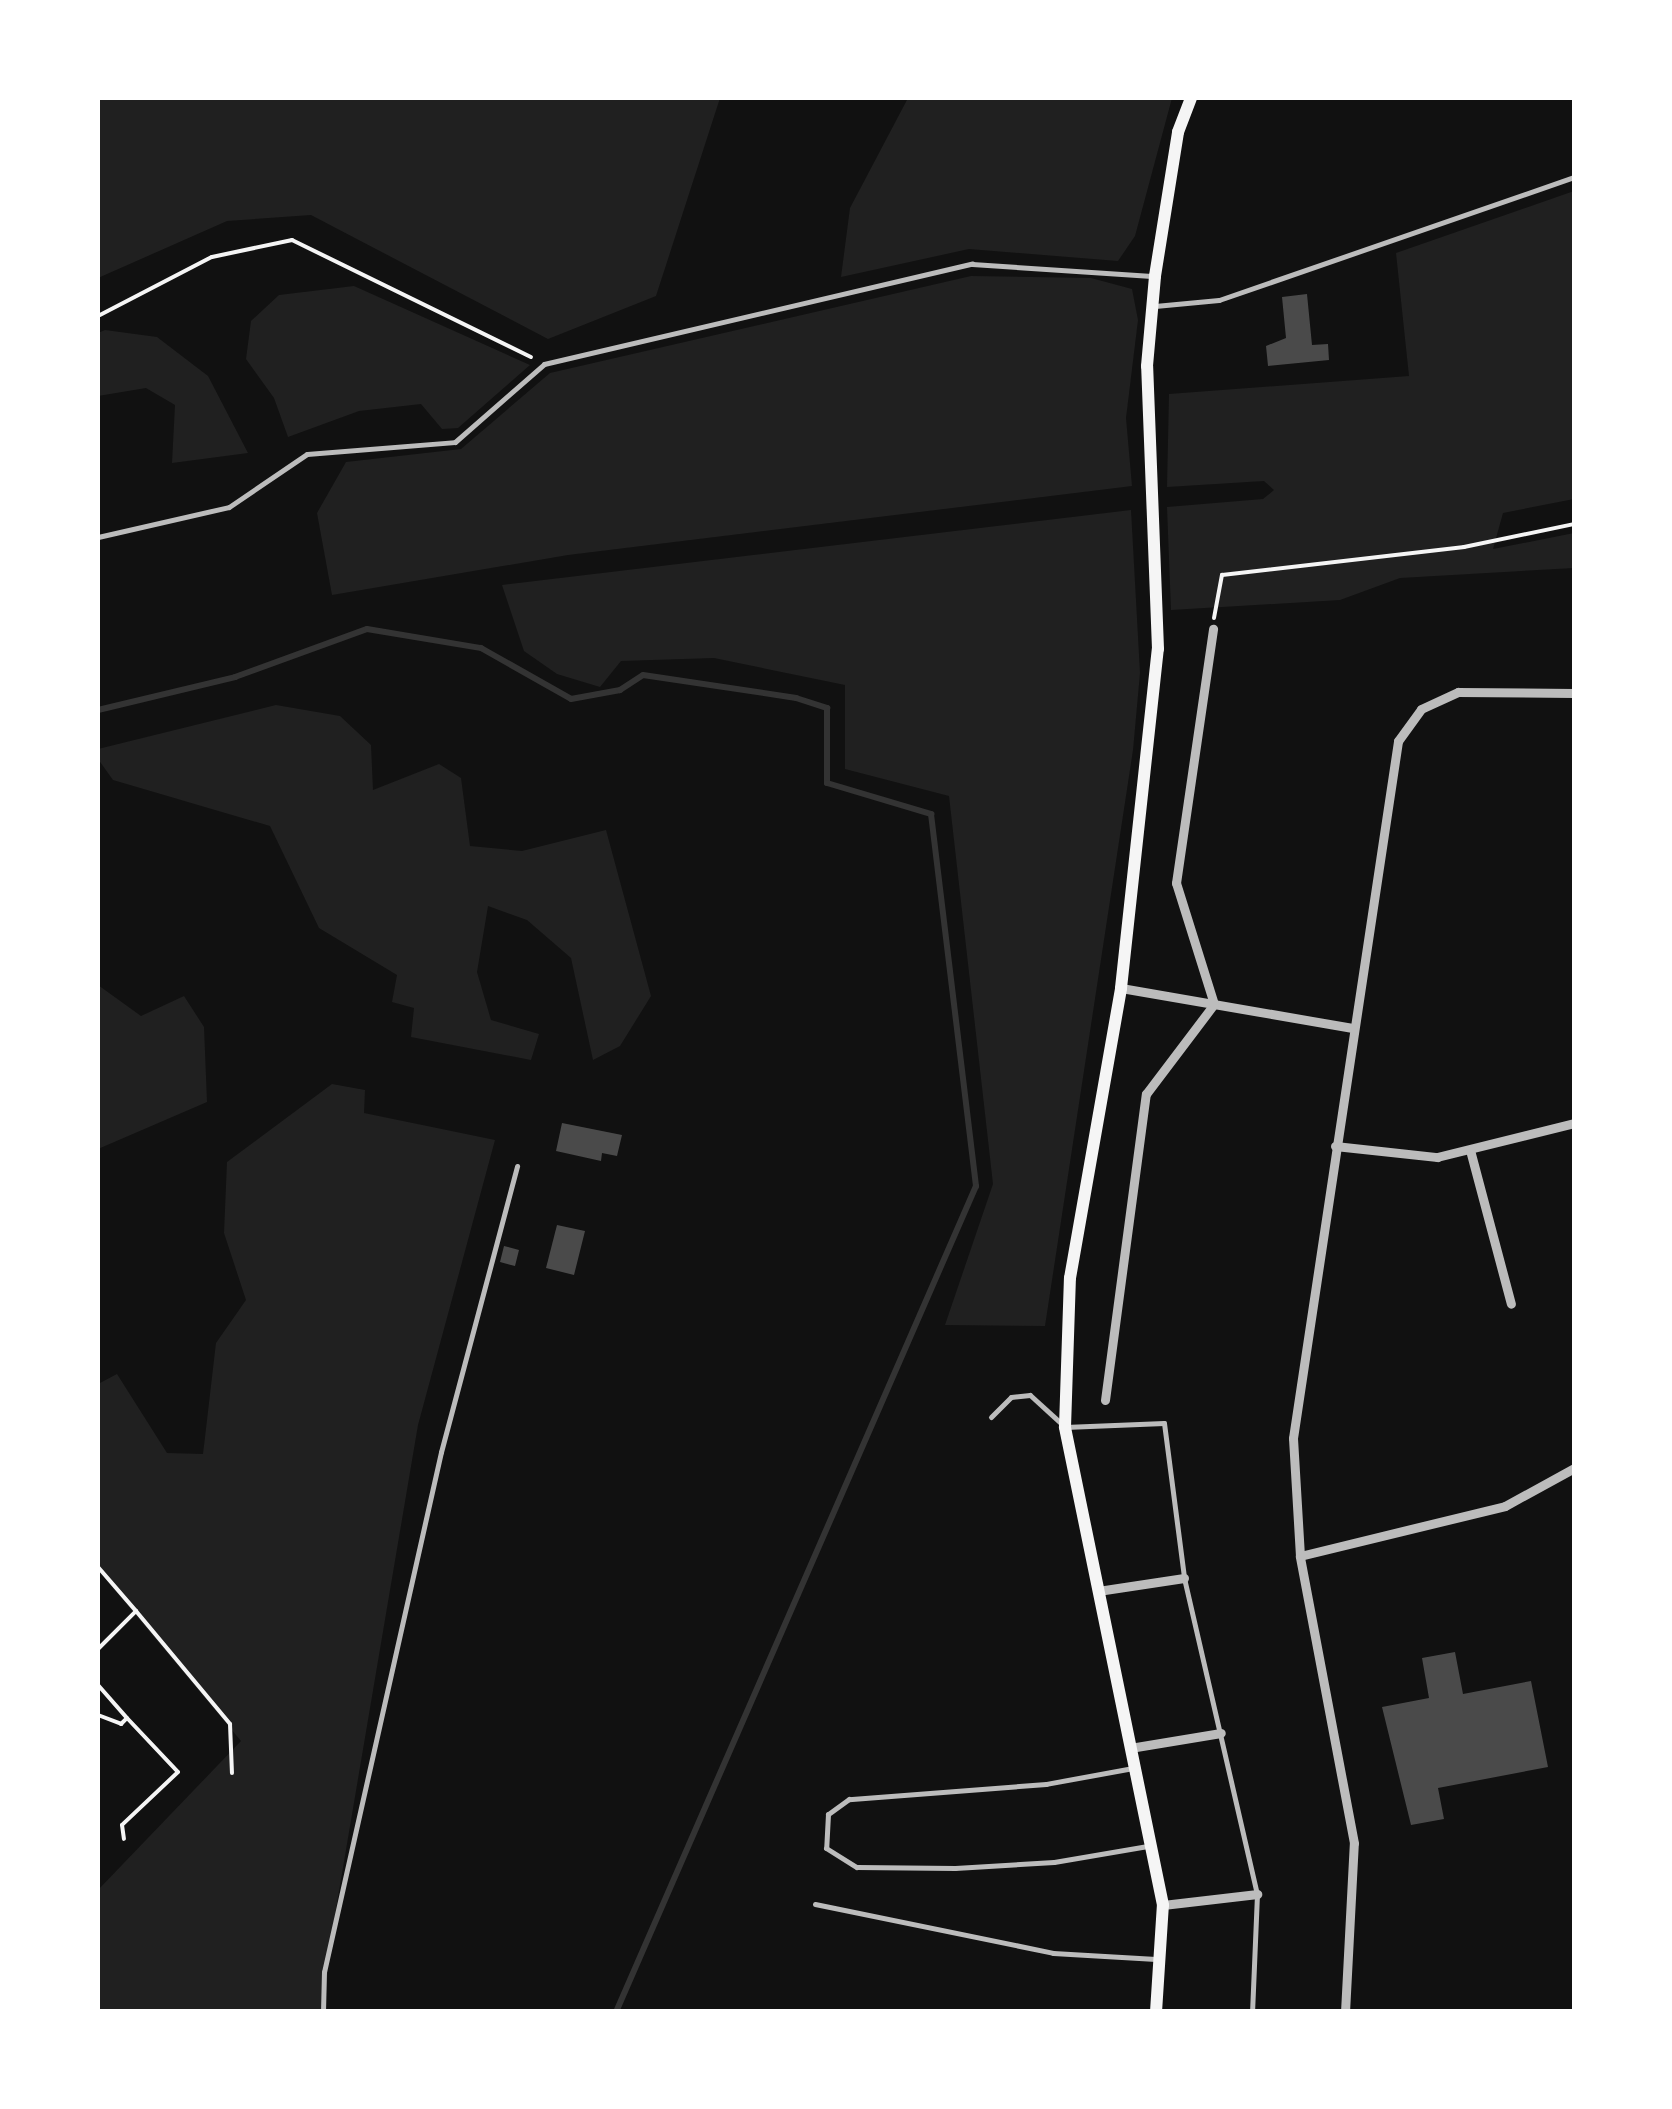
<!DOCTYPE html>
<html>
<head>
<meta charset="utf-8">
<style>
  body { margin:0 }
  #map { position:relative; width:1672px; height:2109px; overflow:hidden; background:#111; font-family:"Space Grotesk",sans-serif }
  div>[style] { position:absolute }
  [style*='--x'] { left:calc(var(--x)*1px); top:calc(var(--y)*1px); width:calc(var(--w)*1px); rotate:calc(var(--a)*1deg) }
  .green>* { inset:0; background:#202020 }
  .stream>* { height:6px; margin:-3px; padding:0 3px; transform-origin:3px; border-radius:3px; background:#333 }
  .building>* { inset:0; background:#4a4a4a }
  .path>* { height:4px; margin:-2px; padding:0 2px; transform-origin:2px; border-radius:2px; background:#f5f5f5 }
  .service>* { height:5px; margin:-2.5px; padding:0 2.5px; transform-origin:2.5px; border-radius:2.5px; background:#bcbcbc }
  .minor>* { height:9px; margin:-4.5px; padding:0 4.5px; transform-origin:4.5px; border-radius:4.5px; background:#bcbcbc }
  .secondary>* { height:12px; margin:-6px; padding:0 6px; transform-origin:6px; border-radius:6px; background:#f5f5f5 }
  span { translate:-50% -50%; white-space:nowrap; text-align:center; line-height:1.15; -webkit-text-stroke:8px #fff; paint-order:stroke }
  .frame { position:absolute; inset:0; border:100px solid #fff; pointer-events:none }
</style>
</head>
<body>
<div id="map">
  <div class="green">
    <div style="clip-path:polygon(98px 98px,720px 98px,656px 296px,548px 339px,311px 215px,227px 221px,98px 278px)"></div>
    <div style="clip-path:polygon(908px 98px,1172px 98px,1135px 236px,1118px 261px,969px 249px,841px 277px,850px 208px)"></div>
    <div style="clip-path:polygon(1574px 191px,1574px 499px,1503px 513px,1493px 549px,1574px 533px,1574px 568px,1400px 578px,1340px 600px,1171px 610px,1167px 507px,1263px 499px,1274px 490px,1264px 481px,1167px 487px,1169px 394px,1409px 376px,1396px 253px)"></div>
    <div style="clip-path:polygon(971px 276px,1091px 278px,1132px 289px,1138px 320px,1126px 418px,1132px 486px,568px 555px,332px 595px,317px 513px,346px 462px,461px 449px,550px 373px)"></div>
    <div style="clip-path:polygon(354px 286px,530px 365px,458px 428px,442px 429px,421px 404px,359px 411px,288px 437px,274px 398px,246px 359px,251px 321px,279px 295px)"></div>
    <div style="clip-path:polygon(105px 330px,157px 337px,208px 376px,248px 453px,172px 463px,175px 405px,146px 388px,98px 396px,98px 333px)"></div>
    <div style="clip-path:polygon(1131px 510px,1140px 673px,1133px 750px,1045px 1326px,945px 1325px,993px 1184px,949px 796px,845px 769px,845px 685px,714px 658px,621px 661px,600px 687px,557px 674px,524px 651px,502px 585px)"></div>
    <div style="clip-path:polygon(276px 705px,340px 716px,371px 745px,373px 790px,439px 764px,461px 778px,470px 846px,522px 851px,606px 830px,651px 996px,620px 1046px,593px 1060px,571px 958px,527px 920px,488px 906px,477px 972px,491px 1020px,539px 1034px,531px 1060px,411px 1037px,414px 1008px,392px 1002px,397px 975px,319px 928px,270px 826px,113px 780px,98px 759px,98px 749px)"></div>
    <div style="clip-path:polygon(98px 985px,141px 1016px,184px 996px,204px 1027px,207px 1102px,98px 1149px)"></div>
    <div style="clip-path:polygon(332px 1084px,365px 1090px,364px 1113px,495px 1140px,418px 1425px,329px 1950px,325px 2011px,98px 2011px,98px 1890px,241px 1741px,98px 1570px,98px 1384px,117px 1374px,167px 1453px,203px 1454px,216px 1343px,246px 1300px,224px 1233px,227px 1162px)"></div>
  </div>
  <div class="stream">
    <div style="--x:98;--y:710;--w:141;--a:-13.5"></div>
    <div style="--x:235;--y:677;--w:140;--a:-20"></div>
    <div style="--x:367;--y:629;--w:116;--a:9.5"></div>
    <div style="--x:481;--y:648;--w:103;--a:29.5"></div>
    <div style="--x:571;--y:699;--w:50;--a:-10.4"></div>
    <div style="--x:620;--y:690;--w:27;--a:-33"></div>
    <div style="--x:643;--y:675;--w:155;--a:8.5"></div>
    <div style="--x:796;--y:698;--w:33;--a:18"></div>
    <div style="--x:827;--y:708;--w:75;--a:90"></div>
    <div style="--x:827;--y:783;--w:109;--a:16.6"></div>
    <div style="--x:931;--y:814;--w:375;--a:83.1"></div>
    <div style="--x:976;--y:1186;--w:901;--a:113.55"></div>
  </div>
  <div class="building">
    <div style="clip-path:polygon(1307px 294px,1312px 345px,1328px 344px,1329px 360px,1268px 366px,1266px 346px,1286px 338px,1282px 297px)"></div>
    <div style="clip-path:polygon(562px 1123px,622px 1135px,617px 1156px,602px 1153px,601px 1161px,556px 1151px)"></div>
    <div style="clip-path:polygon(557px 1225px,585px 1231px,574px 1275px,546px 1268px)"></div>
    <div style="clip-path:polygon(504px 1246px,519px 1250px,515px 1266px,500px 1262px)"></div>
    <div style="clip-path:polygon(1455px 1652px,1463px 1694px,1531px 1681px,1548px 1767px,1438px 1788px,1444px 1819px,1411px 1825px,1382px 1707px,1429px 1698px,1422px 1658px)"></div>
  </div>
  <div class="path">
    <div style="--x:98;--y:316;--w:128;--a:-27.4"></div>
    <div style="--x:212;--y:257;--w:82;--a:-12"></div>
    <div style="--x:292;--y:240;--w:266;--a:26.1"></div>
    <div style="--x:1214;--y:618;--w:44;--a:-79.5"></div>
    <div style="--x:1222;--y:575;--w:244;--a:-6.6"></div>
    <div style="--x:1464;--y:547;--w:112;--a:-11.8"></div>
    <div style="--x:98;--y:1567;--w:58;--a:49.2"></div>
    <div style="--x:98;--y:1649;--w:54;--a:-45"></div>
    <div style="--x:136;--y:1611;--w:147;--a:50.2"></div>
    <div style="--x:230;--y:1724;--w:49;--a:87.7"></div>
    <div style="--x:98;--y:1685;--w:44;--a:48.7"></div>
    <div style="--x:98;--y:1715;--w:25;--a:21"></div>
    <div style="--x:121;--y:1724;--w:8;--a:-45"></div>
    <div style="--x:127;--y:1718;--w:74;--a:46.6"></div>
    <div style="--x:178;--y:1772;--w:77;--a:136.6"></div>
    <div style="--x:122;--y:1825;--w:14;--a:82"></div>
  </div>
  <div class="service">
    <div style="--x:1155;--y:306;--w:64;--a:-5.4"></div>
    <div style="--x:1219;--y:300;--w:376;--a:-19.1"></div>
    <div style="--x:98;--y:537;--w:134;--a:-12.9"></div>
    <div style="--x:229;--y:507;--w:94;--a:-34.2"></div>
    <div style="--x:307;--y:454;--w:148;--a:-4.6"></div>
    <div style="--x:455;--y:442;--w:118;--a:-41.2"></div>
    <div style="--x:544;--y:364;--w:440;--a:-13.2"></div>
    <div style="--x:972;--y:264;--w:180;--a:3.8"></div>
    <div style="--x:991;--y:1417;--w:28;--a:-45"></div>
    <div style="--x:1011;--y:1397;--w:19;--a:-6"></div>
    <div style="--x:1030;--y:1395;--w:47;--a:42.4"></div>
    <div style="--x:1065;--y:1427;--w:99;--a:-2.3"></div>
    <div style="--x:1164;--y:1423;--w:156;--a:82.6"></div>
    <div style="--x:1184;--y:1578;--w:324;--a:77"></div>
    <div style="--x:1257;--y:1894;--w:118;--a:92.4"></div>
    <div style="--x:1133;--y:1768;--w:88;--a:169.6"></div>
    <div style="--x:1046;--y:1784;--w:198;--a:175.6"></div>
    <div style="--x:849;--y:1799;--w:26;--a:144"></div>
    <div style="--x:828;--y:1814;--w:34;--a:93"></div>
    <div style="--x:826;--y:1848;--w:36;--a:32"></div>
    <div style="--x:857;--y:1867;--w:98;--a:0.6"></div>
    <div style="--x:955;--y:1868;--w:99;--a:-3.5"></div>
    <div style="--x:1054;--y:1862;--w:95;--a:-9.7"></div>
    <div style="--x:815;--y:1904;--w:243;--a:11.6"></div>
    <div style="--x:1053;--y:1953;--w:103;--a:3.3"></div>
    <div style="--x:323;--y:2012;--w:40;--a:-88.6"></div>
    <div style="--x:324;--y:1972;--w:533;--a:-77.32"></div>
    <div style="--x:441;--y:1452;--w:296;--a:-75.1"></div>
  </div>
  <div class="minor">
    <div style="--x:1121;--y:988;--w:235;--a:9.8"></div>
    <div style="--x:1335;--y:1146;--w:103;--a:6.2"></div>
    <div style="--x:1437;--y:1157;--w:141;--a:-13.9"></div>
    <div style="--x:1470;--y:1150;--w:159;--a:75.1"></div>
    <div style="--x:1105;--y:1400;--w:309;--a:-82.4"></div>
    <div style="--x:1146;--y:1094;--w:113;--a:-52.9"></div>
    <div style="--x:1214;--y:1004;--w:127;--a:-107.4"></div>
    <div style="--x:1176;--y:883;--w:257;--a:-81.7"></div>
    <div style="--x:1300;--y:1556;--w:211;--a:-13.7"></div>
    <div style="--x:1505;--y:1506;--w:79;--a:-28.8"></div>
    <div style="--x:1098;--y:1591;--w:87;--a:-8.6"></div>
    <div style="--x:1130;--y:1748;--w:92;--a:-9.4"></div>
    <div style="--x:1163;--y:1905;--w:95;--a:-6.7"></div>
    <div style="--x:1345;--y:2012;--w:169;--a:-87"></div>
    <div style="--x:1354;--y:1843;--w:292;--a:-100.7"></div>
    <div style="--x:1300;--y:1556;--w:118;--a:-93.4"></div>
    <div style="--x:1293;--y:1438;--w:705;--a:-81.43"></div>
    <div style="--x:1398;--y:741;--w:39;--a:-54"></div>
    <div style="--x:1421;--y:709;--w:41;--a:-24.7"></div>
    <div style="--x:1458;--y:692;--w:116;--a:0.5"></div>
  </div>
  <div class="secondary">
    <div style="--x:1156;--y:2012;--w:107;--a:-86.3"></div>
    <div style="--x:1163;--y:1905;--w:488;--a:-101.6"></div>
    <div style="--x:1065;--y:1427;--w:149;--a:-88.1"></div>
    <div style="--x:1070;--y:1278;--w:294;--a:-80"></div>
    <div style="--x:1121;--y:988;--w:341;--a:-83.8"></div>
    <div style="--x:1158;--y:649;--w:283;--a:-92.2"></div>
    <div style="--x:1147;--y:366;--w:90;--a:-84.9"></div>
    <div style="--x:1155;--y:276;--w:146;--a:-80.9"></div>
    <div style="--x:1178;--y:132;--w:36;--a:-69"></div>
  </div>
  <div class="frame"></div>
</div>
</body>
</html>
